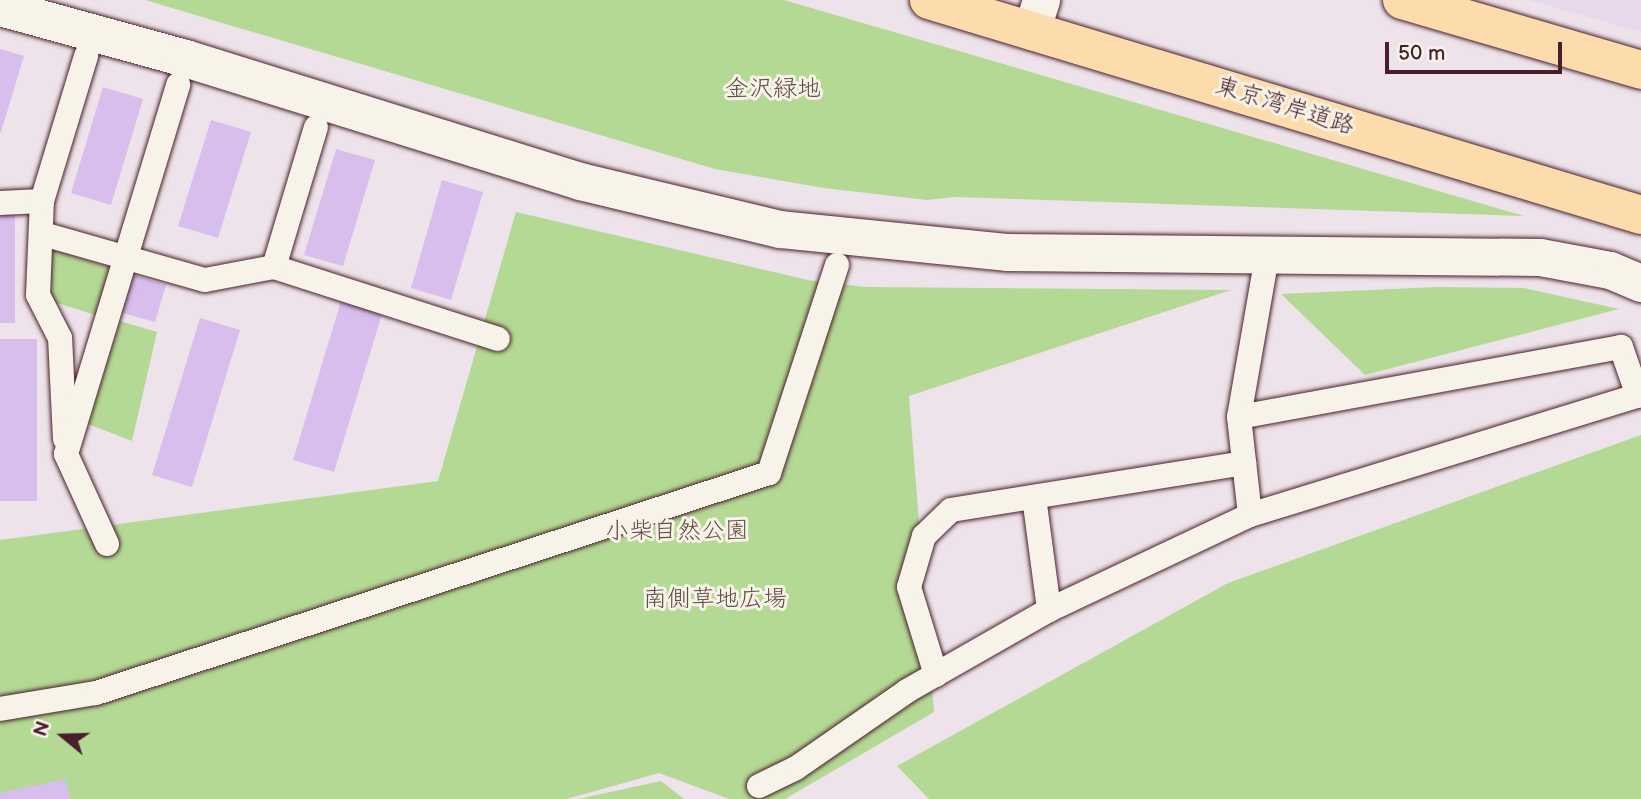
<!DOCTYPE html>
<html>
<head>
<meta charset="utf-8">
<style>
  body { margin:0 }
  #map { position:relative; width:1641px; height:799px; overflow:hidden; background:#eee3ea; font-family:"Balsamiq Sans","Klee One",sans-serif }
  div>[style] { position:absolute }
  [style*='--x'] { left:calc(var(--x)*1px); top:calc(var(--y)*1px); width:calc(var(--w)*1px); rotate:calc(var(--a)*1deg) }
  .built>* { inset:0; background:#e7d8eb }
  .green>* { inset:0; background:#b4d994 }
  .building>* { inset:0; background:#d8beed }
  .roads { filter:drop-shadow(0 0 2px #4a1f2b) drop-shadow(0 0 2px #4a1f2b) }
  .street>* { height:24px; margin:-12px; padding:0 12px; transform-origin:12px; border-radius:12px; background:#f7f3e8 }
  .secondary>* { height:37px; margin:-18.5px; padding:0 18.5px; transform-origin:18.5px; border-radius:18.5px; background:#f7f3e8 }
  .highway>* { height:38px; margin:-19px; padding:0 19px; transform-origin:19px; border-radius:19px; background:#fcdcac }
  span { translate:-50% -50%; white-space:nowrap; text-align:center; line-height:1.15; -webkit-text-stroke:6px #f7f3e8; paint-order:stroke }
  .park-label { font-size:24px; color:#644e45 }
  .street-label { font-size:24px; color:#4a1f2b }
  .north { position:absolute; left:28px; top:701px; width:70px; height:70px; -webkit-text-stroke:5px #f7f3e8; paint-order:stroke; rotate:289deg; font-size:19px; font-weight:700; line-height:28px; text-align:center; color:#4a1f2b }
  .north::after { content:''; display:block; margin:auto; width:24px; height:32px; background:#4a1f2b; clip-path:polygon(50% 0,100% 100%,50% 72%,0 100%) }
  .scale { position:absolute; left:1385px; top:42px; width:177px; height:32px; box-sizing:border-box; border:4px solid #4a1f2b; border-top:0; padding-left:9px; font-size:21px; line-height:24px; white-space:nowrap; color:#4a1f2b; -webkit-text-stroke:5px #f7f3e8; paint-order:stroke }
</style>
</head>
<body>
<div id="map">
  <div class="built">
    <div style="clip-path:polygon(1529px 0,1641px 0,1641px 32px)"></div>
  </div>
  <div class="green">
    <div style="clip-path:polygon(145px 0,784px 0,1524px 216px,955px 197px,927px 200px,824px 188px,715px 169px)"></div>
    <div style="clip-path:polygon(516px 212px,808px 280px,866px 287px,1231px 290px,909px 396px,934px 712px,785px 799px,729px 799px,659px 773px,567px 799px,0 799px,0 540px,438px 481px)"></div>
    <div style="clip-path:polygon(50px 249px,114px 268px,98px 316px,51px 301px)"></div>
    <div style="clip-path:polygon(1437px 287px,1524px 288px,1619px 309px,1365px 375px,1281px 294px)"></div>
    <div style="clip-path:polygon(120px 321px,157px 332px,132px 441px,88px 424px)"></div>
    <div style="clip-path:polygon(1641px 435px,1641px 799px,929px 799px,897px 766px,1228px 583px)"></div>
    <div style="clip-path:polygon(661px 781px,684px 799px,578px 799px)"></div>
  </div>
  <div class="building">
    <div style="clip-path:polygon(0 49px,24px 56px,1px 132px,0 132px)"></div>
    <div style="clip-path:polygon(103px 87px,143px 99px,111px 205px,71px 193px)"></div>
    <div style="clip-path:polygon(211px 120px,251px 132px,218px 238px,178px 226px)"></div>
    <div style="clip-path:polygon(336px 149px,375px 160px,343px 266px,304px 255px)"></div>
    <div style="clip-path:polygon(442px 180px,483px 192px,451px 300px,411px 288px)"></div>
    <div style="clip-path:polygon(0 210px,15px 210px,15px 323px,0 323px)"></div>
    <div style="clip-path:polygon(127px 273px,166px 285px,155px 322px,116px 311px)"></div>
    <div style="clip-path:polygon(341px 301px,382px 314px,334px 472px,293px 460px)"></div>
    <div style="clip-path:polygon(200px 318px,240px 330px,192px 487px,152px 475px)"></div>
    <div style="clip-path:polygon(0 339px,37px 339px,37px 501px,0 501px)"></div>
    <div style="clip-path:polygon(65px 779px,70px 799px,0 799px,0 793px)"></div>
  </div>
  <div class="roads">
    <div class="street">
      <div style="--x:0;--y:203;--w:42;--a:-2.7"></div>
      <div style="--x:43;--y:234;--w:168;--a:15.9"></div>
      <div style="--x:205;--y:280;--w:70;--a:-10.7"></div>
      <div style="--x:274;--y:267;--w:235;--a:17.8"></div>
      <div style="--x:274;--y:267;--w:146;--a:-73.3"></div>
      <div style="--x:65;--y:439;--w:101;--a:-92.8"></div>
      <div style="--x:60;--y:338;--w:48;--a:-117.1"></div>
      <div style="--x:38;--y:295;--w:94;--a:-87.6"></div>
      <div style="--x:42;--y:201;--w:152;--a:-73.1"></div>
      <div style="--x:1034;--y:497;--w:114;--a:82.4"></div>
      <div style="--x:1250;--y:515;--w:99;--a:-96.4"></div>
      <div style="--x:1239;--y:417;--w:163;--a:-80.1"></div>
      <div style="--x:107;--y:544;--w:99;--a:-114.5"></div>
      <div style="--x:66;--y:454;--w:386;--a:-73.1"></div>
      <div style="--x:936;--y:675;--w:92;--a:-107.1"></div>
      <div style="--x:909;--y:587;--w:53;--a:-73.6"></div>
      <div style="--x:924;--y:536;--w:37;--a:-44"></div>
      <div style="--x:951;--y:510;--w:297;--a:-9.1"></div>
      <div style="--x:0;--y:709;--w:97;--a:-9.5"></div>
      <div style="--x:96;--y:693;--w:708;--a:-18.1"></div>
      <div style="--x:769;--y:473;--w:219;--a:-71.9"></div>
      <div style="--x:759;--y:786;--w:41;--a:-25.9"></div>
      <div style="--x:796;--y:768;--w:135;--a:-34.7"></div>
      <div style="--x:907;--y:691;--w:163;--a:-29.7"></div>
      <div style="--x:1049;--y:610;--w:222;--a:-25.3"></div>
      <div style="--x:1250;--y:515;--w:406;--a:-17.1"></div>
      <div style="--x:1638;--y:396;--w:52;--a:-109.1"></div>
      <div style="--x:1621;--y:347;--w:388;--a:169.6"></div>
    </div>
    <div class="secondary">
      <div style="--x:0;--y:7;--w:192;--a:15.4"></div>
      <div style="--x:185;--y:58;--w:414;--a:17.3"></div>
      <div style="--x:580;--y:181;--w:206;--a:13.5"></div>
      <div style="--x:780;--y:229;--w:228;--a:5.8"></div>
      <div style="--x:1007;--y:252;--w:533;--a:0.54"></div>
      <div style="--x:1540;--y:257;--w:71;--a:10.5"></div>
      <div style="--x:1610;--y:270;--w:34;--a:23"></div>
      <div style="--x:1031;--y:31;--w:33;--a:-72"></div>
    </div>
    <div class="highway">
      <div style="--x:929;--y:0;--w:744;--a:16.8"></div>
      <div style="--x:1402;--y:0;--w:249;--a:16.3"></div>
    </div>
  </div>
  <div class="park-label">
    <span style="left:773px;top:89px">金沢緑地</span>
    <span style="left:677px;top:531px">小柴自然公園</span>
    <span style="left:715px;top:599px">南側草地広場</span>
  </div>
  <div class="street-label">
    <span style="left:1285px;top:106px;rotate:17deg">東京湾岸道路</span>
  </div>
  <div class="north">N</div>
  <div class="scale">50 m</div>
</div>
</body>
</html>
